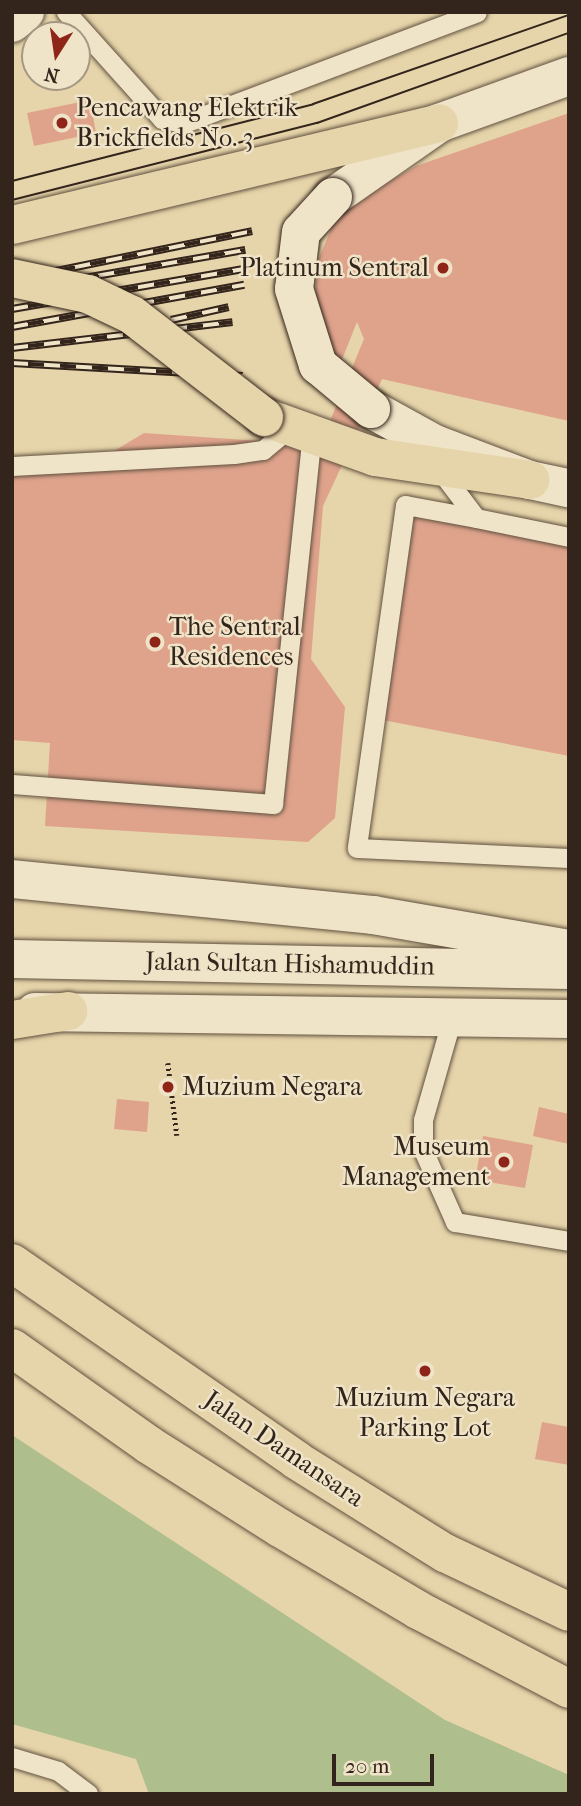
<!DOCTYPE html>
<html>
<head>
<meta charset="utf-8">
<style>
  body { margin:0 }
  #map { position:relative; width:581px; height:1806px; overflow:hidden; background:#e6d4aa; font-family:"IM FELL French Canon",serif }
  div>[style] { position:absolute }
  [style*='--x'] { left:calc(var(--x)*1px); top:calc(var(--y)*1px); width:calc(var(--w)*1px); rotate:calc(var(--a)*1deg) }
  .green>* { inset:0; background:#aebe8d }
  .building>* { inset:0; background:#dfa38c }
  .path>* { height:4.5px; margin-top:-2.25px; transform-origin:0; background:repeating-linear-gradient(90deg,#33251b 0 2px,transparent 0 5.5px) }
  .roads { filter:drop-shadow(0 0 2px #60513f) drop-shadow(0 0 2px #60513f) }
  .lane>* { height:19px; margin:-9.5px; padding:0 9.5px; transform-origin:9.5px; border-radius:9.5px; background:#efe3c8 }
  .secondary>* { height:38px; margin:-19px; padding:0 19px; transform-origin:19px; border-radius:19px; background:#efe3c8 }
  .primary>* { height:38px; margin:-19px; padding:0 19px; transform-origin:19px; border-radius:19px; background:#e6d4aa }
  .tram>* { height:2px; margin:-1px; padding:0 1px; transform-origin:1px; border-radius:1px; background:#33251b }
  .rail>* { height:8px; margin-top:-4px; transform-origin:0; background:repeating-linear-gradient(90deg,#efe3c8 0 16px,#33251b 0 32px); box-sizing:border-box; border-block:2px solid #33251b }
  .bridges { filter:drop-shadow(0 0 2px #33251b) drop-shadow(0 0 2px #33251b) }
  .secondary-bridge>* { height:38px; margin:-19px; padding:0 19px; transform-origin:19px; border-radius:19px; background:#efe3c8 }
  .primary-bridge>* { height:38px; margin:-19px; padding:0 19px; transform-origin:19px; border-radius:19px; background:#e6d4aa }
  .dots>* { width:19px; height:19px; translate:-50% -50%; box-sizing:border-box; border:4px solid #efe3c8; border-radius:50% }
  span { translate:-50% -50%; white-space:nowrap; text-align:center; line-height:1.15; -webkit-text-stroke:5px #efe3c8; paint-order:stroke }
  .poi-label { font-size:26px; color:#33251b }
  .left { translate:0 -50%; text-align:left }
  .right { translate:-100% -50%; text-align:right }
  .street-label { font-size:26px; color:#33251b }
  .frame { position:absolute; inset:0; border:14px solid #33251b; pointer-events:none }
  .north { position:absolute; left:21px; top:21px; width:70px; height:70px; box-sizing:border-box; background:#efe3c8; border:2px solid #a49783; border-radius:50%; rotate:192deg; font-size:19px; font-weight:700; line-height:28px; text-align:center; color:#33251b }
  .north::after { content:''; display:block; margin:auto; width:24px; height:32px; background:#8f2418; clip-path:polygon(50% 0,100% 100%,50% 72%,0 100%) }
  .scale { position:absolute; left:332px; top:1754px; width:102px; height:32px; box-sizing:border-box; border:4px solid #33251b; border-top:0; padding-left:9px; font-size:21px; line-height:24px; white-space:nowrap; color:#33251b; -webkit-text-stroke:5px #efe3c8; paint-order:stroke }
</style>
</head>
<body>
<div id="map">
  <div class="green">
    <div style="clip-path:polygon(12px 1435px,445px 1720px,569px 1775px,569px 1794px,149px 1794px,136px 1759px,12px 1724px)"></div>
  </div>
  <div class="building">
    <div style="clip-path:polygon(90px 100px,96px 133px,34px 146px,27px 113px)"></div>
    <div style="clip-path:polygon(569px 113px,569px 421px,382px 379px,323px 506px,311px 659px,345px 707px,335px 818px,308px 842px,45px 826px,50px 743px,12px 740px,12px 477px,94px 463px,144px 433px,320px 445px,364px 339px,357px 322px,341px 362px,332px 351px,315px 294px,319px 258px,334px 222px,345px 207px,416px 166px)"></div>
    <div style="clip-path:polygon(410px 498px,569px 528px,569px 756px,367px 717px)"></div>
    <div style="clip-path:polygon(117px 1099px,149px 1102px,147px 1132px,114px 1129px)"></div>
    <div style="clip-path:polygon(539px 1107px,569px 1114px,569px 1144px,533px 1136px)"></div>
    <div style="clip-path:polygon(483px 1136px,533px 1145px,525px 1188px,475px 1180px)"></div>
    <div style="clip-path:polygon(542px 1422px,569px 1427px,569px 1465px,535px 1459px)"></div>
  </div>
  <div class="path">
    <div style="--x:168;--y:1063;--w:73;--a:82.9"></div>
  </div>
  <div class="roads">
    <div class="lane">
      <div style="--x:66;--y:12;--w:144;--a:48.1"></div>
      <div style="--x:162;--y:119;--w:22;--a:10"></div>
      <div style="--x:184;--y:123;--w:313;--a:-20.7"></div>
      <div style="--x:12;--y:466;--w:222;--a:-3.1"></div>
      <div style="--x:234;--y:454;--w:29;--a:-8"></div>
      <div style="--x:263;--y:450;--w:35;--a:-40"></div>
      <div style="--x:439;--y:469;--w:61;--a:52.9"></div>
      <div style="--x:476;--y:518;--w:95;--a:11.5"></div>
      <div style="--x:476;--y:518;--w:72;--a:-169.6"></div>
      <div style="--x:405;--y:505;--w:346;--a:98"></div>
      <div style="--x:357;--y:848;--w:212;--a:2.7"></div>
      <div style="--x:12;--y:784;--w:262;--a:4.4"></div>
      <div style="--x:273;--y:804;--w:370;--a:-84"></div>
      <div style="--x:452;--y:1018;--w:106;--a:105.9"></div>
      <div style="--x:423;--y:1120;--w:30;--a:90"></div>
      <div style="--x:423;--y:1150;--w:79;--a:66"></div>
      <div style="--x:455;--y:1222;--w:116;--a:9.5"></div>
      <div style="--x:12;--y:1757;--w:48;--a:16.9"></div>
      <div style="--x:58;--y:1771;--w:38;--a:37"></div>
    </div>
    <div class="secondary">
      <div style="--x:12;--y:23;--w:17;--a:-40"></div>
      <div style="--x:333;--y:197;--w:129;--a:-34.9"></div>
      <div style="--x:439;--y:123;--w:138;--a:-19.9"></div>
      <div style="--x:371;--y:409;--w:73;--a:28.7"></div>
      <div style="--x:435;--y:444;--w:102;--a:20.8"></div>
      <div style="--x:530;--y:480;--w:40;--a:12"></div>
      <div style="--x:12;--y:879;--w:363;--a:5.7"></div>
      <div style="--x:373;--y:915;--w:199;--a:9.8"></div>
      <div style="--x:12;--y:959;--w:557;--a:1.13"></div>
      <div style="--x:35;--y:1012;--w:534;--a:0.75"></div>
    </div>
    <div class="primary">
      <div style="--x:12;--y:225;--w:439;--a:-13.4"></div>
      <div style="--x:264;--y:417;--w:118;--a:19.8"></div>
      <div style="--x:375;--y:457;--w:157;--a:8.4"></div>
      <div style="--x:12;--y:1020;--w:57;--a:-9.1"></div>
      <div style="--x:12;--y:1263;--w:346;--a:34.7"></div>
      <div style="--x:296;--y:1460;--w:176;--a:32"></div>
      <div style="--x:445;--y:1553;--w:137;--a:25.4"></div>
      <div style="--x:12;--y:1348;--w:168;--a:35.3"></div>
      <div style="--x:149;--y:1445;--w:155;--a:32.4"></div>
      <div style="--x:280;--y:1528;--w:161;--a:30.7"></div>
      <div style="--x:418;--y:1610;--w:170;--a:27.6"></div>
    </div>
  </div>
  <div class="tram">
    <div style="--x:12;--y:181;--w:311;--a:-14.3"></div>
    <div style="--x:313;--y:104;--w:271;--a:-19.2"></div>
    <div style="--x:12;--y:200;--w:315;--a:-14.2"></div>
    <div style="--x:317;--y:123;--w:268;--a:-19.7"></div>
  </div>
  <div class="rail">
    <div style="--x:12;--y:280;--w:245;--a:-11.5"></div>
    <div style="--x:67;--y:281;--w:181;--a:-9.9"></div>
    <div style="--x:12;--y:309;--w:235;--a:-9.8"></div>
    <div style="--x:171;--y:320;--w:59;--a:-12.6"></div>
    <div style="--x:12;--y:327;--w:236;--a:-10.3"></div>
    <div style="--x:12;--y:348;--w:222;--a:-6.7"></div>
    <div style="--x:12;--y:363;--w:231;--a:3.2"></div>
  </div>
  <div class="bridges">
    <div class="secondary-bridge">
      <div style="--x:333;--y:197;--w:47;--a:132.4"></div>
      <div style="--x:301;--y:232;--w:57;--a:97"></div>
      <div style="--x:294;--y:289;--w:80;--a:72.5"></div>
      <div style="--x:318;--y:365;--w:69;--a:39.7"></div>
    </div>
    <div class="primary-bridge">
      <div style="--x:12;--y:278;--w:78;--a:11.9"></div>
      <div style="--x:88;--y:294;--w:49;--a:25.5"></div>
      <div style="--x:132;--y:315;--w:167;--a:37.7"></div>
    </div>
  </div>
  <div class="dots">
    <div style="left:62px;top:123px;background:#8f2418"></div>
    <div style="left:443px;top:268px;background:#8f2418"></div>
    <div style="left:155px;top:642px;background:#8f2418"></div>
    <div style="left:168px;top:1087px;background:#8f2418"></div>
    <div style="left:504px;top:1162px;background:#8f2418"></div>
    <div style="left:425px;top:1371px;background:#8f2418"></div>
  </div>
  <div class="poi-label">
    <span class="left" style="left:76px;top:123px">Pencawang Elektrik<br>Brickfields No. 3</span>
    <span class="right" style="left:429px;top:268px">Platinum Sentral</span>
    <span class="left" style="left:169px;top:642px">The Sentral<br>Residences</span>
    <span class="left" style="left:182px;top:1087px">Muzium Negara</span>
    <span class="right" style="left:490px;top:1162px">Museum<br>Management</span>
    <span style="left:425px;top:1413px">Muzium Negara<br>Parking Lot</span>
  </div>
  <div class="street-label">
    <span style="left:290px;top:964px;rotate:1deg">Jalan Sultan Hishamuddin</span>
    <span style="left:284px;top:1449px;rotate:34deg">Jalan Damansara</span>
  </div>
  <div class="frame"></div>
  <div class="north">N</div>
  <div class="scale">20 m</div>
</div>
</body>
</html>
